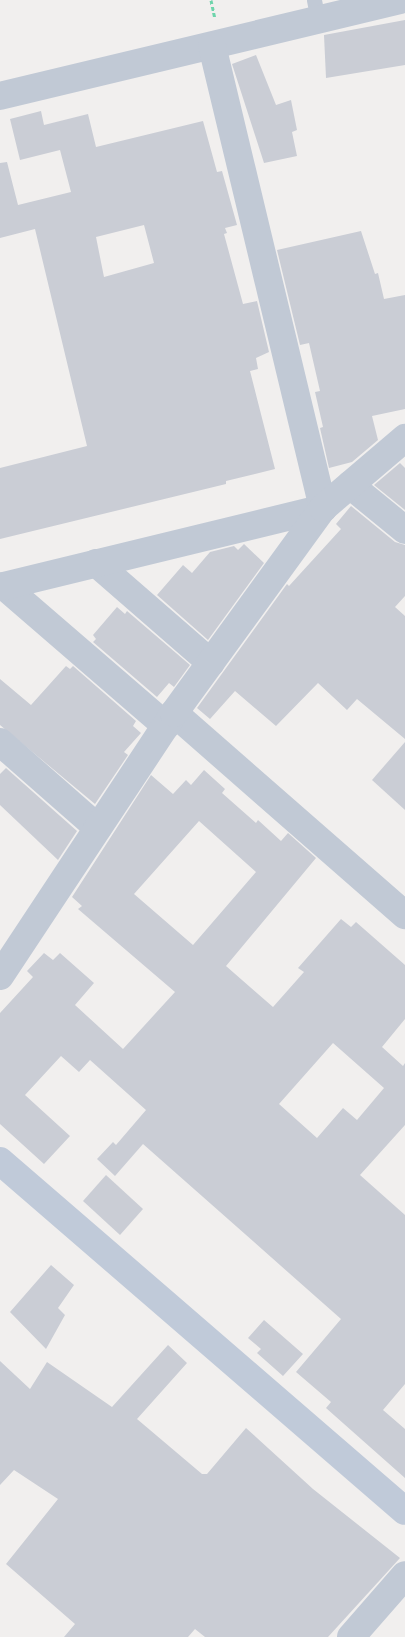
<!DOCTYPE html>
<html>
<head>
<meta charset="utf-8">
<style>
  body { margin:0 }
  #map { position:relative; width:405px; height:1637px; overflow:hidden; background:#f1efee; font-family:Roboto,sans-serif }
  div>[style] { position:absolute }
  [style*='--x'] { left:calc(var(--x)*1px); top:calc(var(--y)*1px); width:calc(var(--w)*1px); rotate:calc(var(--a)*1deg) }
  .building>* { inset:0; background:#cacdd5 }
  .path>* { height:3px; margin-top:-1.5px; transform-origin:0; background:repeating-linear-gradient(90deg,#6ed4ab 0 4px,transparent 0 6.5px) }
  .lane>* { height:15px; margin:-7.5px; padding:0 7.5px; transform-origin:7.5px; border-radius:7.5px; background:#c1c9d5 }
  .street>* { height:28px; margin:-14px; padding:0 14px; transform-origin:14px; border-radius:14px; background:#c1c9d5 }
  .secondary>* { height:28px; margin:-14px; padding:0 14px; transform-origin:14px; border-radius:14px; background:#c0cad9 }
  span { translate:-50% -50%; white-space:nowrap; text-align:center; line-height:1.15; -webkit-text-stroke:4px #fff; paint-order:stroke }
</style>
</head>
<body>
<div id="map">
  <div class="building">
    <div style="clip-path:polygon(405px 20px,405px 65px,326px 78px,324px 35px)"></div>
    <div style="clip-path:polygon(256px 55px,276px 105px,291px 100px,297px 130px,292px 132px,297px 156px,264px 163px,232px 64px)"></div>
    <div style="clip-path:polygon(evenodd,41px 111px,44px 125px,88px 114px,96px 147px,203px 121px,217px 172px,222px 171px,237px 225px,225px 228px,227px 233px,224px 234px,243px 304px,257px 301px,269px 352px,256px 358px,258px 369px,250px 371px,275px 469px,226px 481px,226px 484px,0 539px,0 468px,87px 446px,35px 229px,0 238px,0 163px,7px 162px,18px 205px,71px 192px,60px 150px,20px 160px,10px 119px,41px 111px,144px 225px,154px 263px,104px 277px,96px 237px,144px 225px)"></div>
    <div style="clip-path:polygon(361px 231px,375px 274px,378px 273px,384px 299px,405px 295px,405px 409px,372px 416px,378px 440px,352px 462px,329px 468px,320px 428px,323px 427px,315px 392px,320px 391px,309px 343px,300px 345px,277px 250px)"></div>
    <div style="clip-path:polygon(400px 463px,405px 468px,405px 510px,374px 485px)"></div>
    <div style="clip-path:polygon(351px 506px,395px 542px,405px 545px,405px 596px,395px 607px,405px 616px,405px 739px,357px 699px,347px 710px,318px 683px,276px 726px,235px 691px,210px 719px,197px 708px,287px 584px,289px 586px,341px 529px,336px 524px)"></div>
    <div style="clip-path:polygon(244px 544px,264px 563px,208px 640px,157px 595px,183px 565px,192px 573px,210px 552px,234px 546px,238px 550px)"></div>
    <div style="clip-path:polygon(117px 607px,125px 614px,127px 611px,190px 665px,174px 687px,169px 683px,157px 697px,93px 642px,96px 639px,93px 635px)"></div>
    <div style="clip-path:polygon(66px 666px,70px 669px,73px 666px,136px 721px,133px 726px,141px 733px,124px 752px,128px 755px,95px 804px,0 725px,0 679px,31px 705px)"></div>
    <div style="clip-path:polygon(405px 742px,405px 810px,372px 780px)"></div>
    <div style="clip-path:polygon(6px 768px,77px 831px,58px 860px,0 805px,0 774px)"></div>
    <div style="clip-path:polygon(evenodd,204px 770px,225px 789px,222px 793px,256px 823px,258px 820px,281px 841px,288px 833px,316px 858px,226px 966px,273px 1007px,304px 972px,298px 968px,341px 919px,351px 927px,356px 922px,405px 965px,405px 1019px,382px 1047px,403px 1066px,405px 1063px,405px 1125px,360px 1175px,405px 1215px,405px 1384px,383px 1410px,405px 1429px,405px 1478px,326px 1408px,331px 1402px,296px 1372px,341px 1319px,143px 1144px,115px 1176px,97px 1159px,113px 1142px,116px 1145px,146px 1110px,90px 1060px,79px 1072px,61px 1056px,25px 1095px,70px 1136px,44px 1164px,0 1124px,0 1013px,33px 977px,27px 971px,44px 953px,53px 960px,60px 953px,94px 983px,75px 1005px,123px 1049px,175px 992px,78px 909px,82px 906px,72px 897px,151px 775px,173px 794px,186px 780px,191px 785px,204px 770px,199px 821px,256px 872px,193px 945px,134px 894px,199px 821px,204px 770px,333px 1043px,384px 1088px,357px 1120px,343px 1108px,317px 1138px,279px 1104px,333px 1043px)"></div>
    <div style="clip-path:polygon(106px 1175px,143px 1209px,120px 1235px,83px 1201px)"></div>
    <div style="clip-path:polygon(51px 1265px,74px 1285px,58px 1308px,65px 1315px,46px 1349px,10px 1312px)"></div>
    <div style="clip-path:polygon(264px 1320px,303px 1354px,283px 1376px,257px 1353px,261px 1349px,248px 1338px)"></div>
    <div style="clip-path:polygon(168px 1345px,187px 1363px,137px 1419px,202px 1474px,207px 1474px,246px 1428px,313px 1489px,400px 1558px,328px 1637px,205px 1637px,195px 1629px,188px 1637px,64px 1637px,75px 1624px,6px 1564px,58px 1499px,14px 1470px,0 1485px,0 1361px,30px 1389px,47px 1362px,112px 1407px)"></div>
  </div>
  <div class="path">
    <div style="--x:211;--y:0;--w:19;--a:78"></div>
  </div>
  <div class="lane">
    <div style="--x:314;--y:0;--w:20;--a:79"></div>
  </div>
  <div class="street">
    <div style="--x:0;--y:96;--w:412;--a:-13.5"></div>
    <div style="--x:350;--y:485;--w:71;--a:39.3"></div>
    <div style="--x:96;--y:563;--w:152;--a:41"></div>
    <div style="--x:4;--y:586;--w:214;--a:40.8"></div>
    <div style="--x:0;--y:587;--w:333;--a:-13.7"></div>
    <div style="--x:323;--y:508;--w:475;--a:-103.5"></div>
    <div style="--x:174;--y:713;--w:307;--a:41.2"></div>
    <div style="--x:0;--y:742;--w:130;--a:41.3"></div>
    <div style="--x:0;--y:976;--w:315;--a:-56.5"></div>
    <div style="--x:174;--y:713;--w:253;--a:-54"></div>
    <div style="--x:323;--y:508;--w:108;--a:-40.5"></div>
    <div style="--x:351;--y:1637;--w:82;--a:-48.9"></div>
  </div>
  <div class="secondary">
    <div style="--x:0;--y:1161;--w:535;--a:40.83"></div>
  </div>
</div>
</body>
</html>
